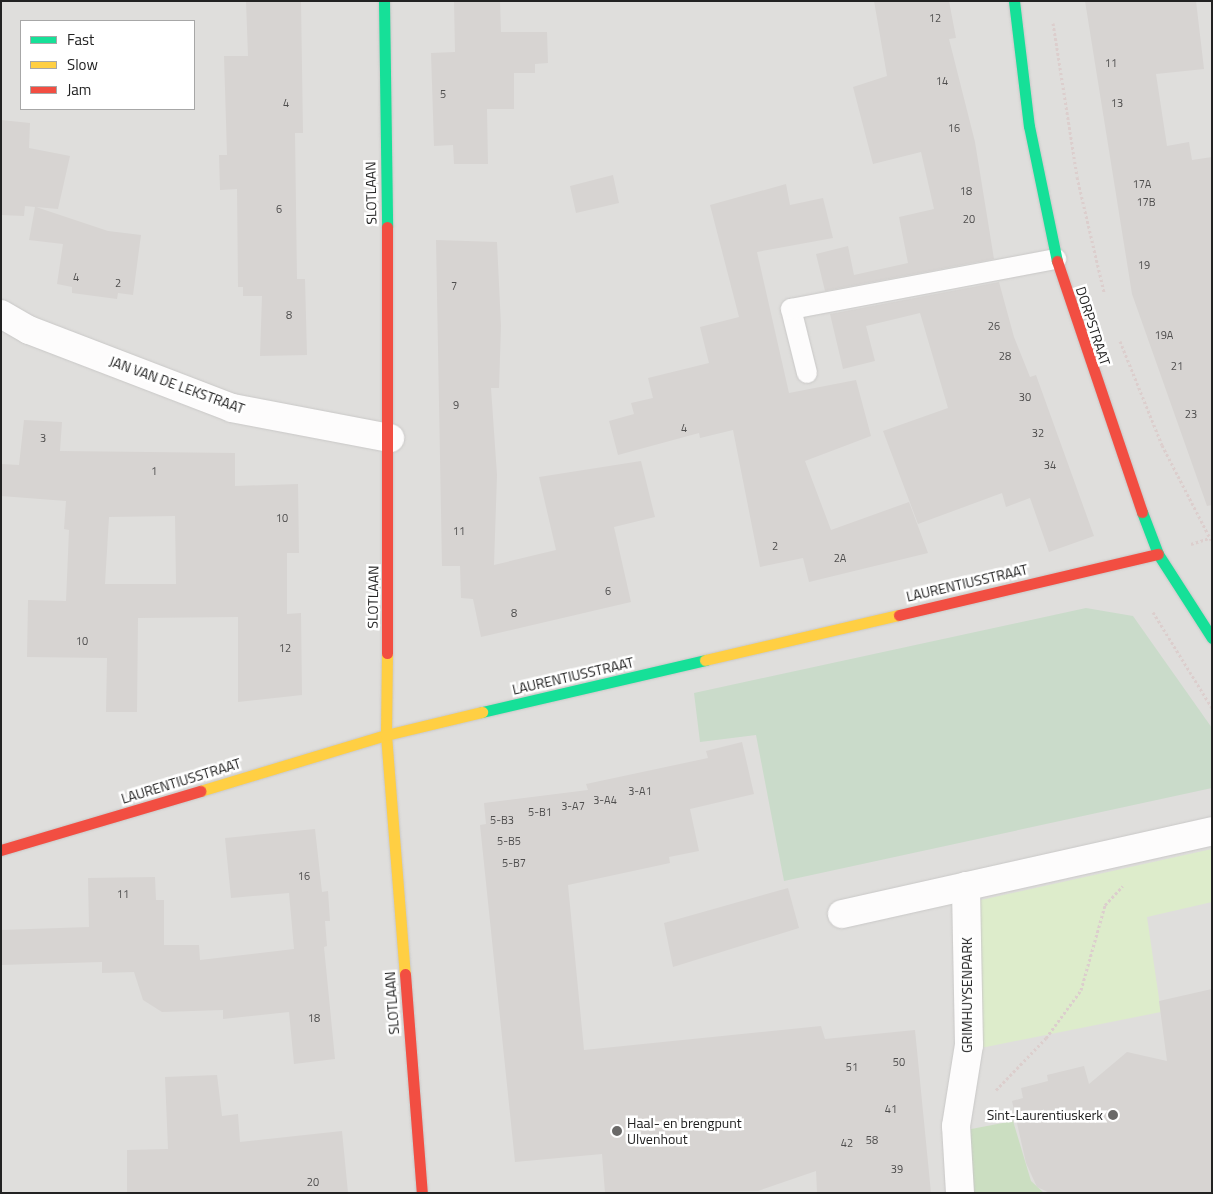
<!DOCTYPE html>
<html>
<head>
<meta charset="utf-8">
<style>
  body { margin:0 }
  #map { position:relative; width:1213px; height:1194px; overflow:hidden; background:#f0eeeb; font-family:"Titillium Web",sans-serif }
  div>[style] { position:absolute }
  [style*='--x'] { left:calc(var(--x)*1px); top:calc(var(--y)*1px); width:calc(var(--w)*1px); rotate:calc(var(--a)*1deg) }
  .residential>* { inset:0; background:#dfdedc }
  .grass>* { inset:0; background:#ddeccb }
  .forest>* { inset:0; background:#cbdec1 }
  .cemetery>* { inset:0; background:#cadbca }
  .building>* { inset:0; background:#d7d4d2 }
  .path>* { height:3px; margin-top:-1.5px; transform-origin:0; background:repeating-linear-gradient(90deg,#dccecd 0 2.5px,transparent 0 5px) }
  .roads { filter:drop-shadow(0 0 1px #c9c8c7) drop-shadow(0 0 1px #c9c8c7) }
  .lane>* { height:20px; margin:-10px; padding:0 10px; transform-origin:10px; border-radius:10px; background:#fdfcfc }
  .street>* { height:28px; margin:-14px; padding:0 14px; transform-origin:14px; border-radius:14px; background:#fdfcfc }
  .fast>* { height:11px; margin:-5.5px; padding:0 5.5px; transform-origin:5.5px; border-radius:5.5px; background:#16e098 }
  .slow>* { height:11px; margin:-5.5px; padding:0 5.5px; transform-origin:5.5px; border-radius:5.5px; background:#ffcf43 }
  .jam>* { height:11px; margin:-5.5px; padding:0 5.5px; transform-origin:5.5px; border-radius:5.5px; background:#f24e42 }
  .dots>* { width:14px; height:14px; translate:-50% -50%; box-sizing:border-box; border:2px solid #fff; border-radius:50% }
  span { translate:-50% -50%; white-space:nowrap; text-align:center; line-height:1.15; -webkit-text-stroke:5px #fff; paint-order:stroke }
  .number-label { font-size:11px; color:#4f4e4e }
  .number-label span { -webkit-text-stroke-width:0 }
  .street-label { font-size:14px; color:#222 }
  .poi-label { font-size:14px; color:#222 }
  .right { translate:-100% -50%; text-align:right }
  .left { translate:0 -50%; text-align:left }
  .frame { position:absolute; inset:0; border:2px solid #222; pointer-events:none }
  .legend { position:absolute; left:20px; top:20px; width:175px; height:90px; box-sizing:border-box; background:#fff; border:1px solid #a7a7a7; margin:0; padding:6px 9px; list-style:none; font-size:15px; color:#222 }
  .legend li { display:flex; align-items:center; gap:10px; height:25px }
  .legend b { width:25px; border:1px solid #a7a7a7 }
</style>
</head>
<body>
<div id="map">
  <div class="residential">
    <div style="clip-path:polygon(evenodd,1px 1px,1212px 1px,1212px 1193px,1px 1193px,1px 1px,21px 21px,194px 21px,194px 109px,21px 109px,21px 21px)"></div>
  </div>
  <div class="grass">
    <div style="clip-path:polygon(1212px 849px,1212px 902px,1147px 917px,1161px 1012px,961px 1052px,954px 906px)"></div>
  </div>
  <div class="forest">
    <div style="clip-path:polygon(1013px 1121px,1031px 1181px,1044px 1193px,964px 1193px,961px 1131px)"></div>
  </div>
  <div class="cemetery">
    <div style="clip-path:polygon(1086px 608px,1133px 616px,1212px 728px,1212px 788px,784px 881px,756px 735px,700px 742px,694px 693px)"></div>
  </div>
  <div class="building">
    <div style="clip-path:polygon(246px 1px,301px 1px,303px 133px,295px 133px,297px 279px,305px 279px,307px 355px,260px 356px,262px 296px,243px 296px,243px 287px,238px 287px,237px 189px,220px 190px,219px 155px,227px 155px,224px 56px,248px 56px)"></div>
    <div style="clip-path:polygon(454px 1px,500px 1px,501px 32px,547px 32px,548px 63px,535px 64px,535px 73px,514px 73px,514px 109px,487px 109px,488px 164px,454px 164px,453px 145px,434px 146px,431px 53px,455px 52px)"></div>
    <div style="clip-path:polygon(874px 1px,949px 1px,956px 38px,949px 39px,975px 142px,994px 259px,825px 291px,816px 254px,848px 246px,854px 275px,908px 263px,899px 217px,934px 209px,921px 152px,873px 164px,853px 87px,887px 76px)"></div>
    <div style="clip-path:polygon(1085px 1px,1196px 1px,1204px 69px,1156px 74px,1167px 146px,1189px 142px,1192px 160px,1212px 157px,1212px 505px,1207px 506px,1132px 294px)"></div>
    <div style="clip-path:polygon(1px 120px,30px 123px,29px 148px,70px 156px,58px 209px,36px 207px,108px 231px,141px 235px,133px 295px,118px 293px,117px 299px,72px 293px,72px 287px,57px 284px,63px 244px,29px 240px,35px 207px,25px 206px,24px 216px,1px 215px)"></div>
    <div style="clip-path:polygon(613px 175px,619px 203px,576px 213px,570px 186px)"></div>
    <div style="clip-path:polygon(786px 184px,790px 205px,823px 198px,833px 238px,757px 252px,789px 393px,856px 380px,871px 436px,805px 461px,831px 530px,909px 502px,928px 553px,809px 582px,803px 558px,760px 567px,733px 430px,700px 438px,699px 433px,618px 455px,609px 421px,634px 414px,631px 403px,653px 398px,648px 378px,709px 363px,700px 327px,739px 317px,710px 205px)"></div>
    <div style="clip-path:polygon(436px 240px,497px 242px,501px 326px,499px 388px,491px 388px,497px 475px,494px 565px,556px 550px,539px 477px,641px 461px,655px 517px,614px 527px,631px 602px,481px 637px,473px 599px,461px 598px,460px 566px,442px 566px)"></div>
    <div style="clip-path:polygon(999px 282px,1014px 337px,1030px 377px,1036px 375px,1094px 536px,1049px 552px,1030px 498px,1006px 507px,1002px 493px,918px 524px,883px 431px,948px 408px,920px 313px,866px 326px,875px 361px,843px 369px,830px 314px)"></div>
    <div style="clip-path:polygon(evenodd,24px 420px,62px 422px,60px 451px,235px 453px,235px 486px,298px 484px,299px 553px,287px 553px,287px 614px,301px 613px,302px 695px,238px 702px,238px 617px,138px 618px,137px 712px,106px 712px,107px 658px,27px 657px,28px 600px,66px 601px,69px 530px,64px 529px,66px 501px,1px 496px,1px 464px,19px 465px,24px 420px,175px 516px,176px 584px,105px 584px,109px 517px,175px 516px)"></div>
    <div style="clip-path:polygon(742px 742px,754px 794px,690px 809px,699px 851px,669px 857px,670px 863px,568px 885px,584px 1050px,821px 1026px,825px 1039px,915px 1030px,931px 1193px,817px 1193px,816px 1171px,758px 1191px,605px 1193px,602px 1154px,515px 1162px,480px 825px,486px 824px,484px 803px,588px 790px,586px 784px,708px 758px,706px 751px)"></div>
    <div style="clip-path:polygon(315px 829px,322px 892px,328px 891px,330px 921px,325px 921px,327px 946px,324px 947px,335px 1059px,294px 1064px,289px 1012px,223px 1019px,223px 1010px,162px 1012px,143px 1000px,134px 972px,102px 973px,102px 962px,1px 965px,1px 930px,89px 927px,88px 878px,155px 877px,156px 900px,164px 900px,164px 945px,199px 945px,200px 960px,294px 949px,289px 893px,231px 898px,225px 838px)"></div>
    <div style="clip-path:polygon(788px 888px,799px 928px,673px 967px,664px 923px)"></div>
    <div style="clip-path:polygon(1212px 989px,1212px 1193px,1050px 1193px,1037px 1187px,1026px 1163px,1012px 1101px,1023px 1098px,1021px 1088px,1048px 1081px,1047px 1075px,1084px 1066px,1089px 1084px,1127px 1052px,1167px 1061px,1159px 1001px)"></div>
    <div style="clip-path:polygon(217px 1075px,222px 1116px,238px 1114px,240px 1142px,342px 1131px,348px 1193px,127px 1193px,127px 1150px,168px 1149px,165px 1077px)"></div>
  </div>
  <div class="path">
    <div style="--x:1053;--y:23;--w:156;--a:81.1"></div>
    <div style="--x:1077;--y:177;--w:118;--a:76.8"></div>
    <div style="--x:1120;--y:341;--w:112;--a:68"></div>
    <div style="--x:1162;--y:445;--w:109;--a:62.7"></div>
    <div style="--x:1191;--y:544;--w:19;--a:-18"></div>
    <div style="--x:1153;--y:612;--w:113;--a:58.4"></div>
    <div style="--x:996;--y:1090;--w:72;--a:-46.1"></div>
    <div style="--x:1046;--y:1038;--w:59;--a:-53.9"></div>
    <div style="--x:1081;--y:990;--w:88;--a:-74.2"></div>
    <div style="--x:1105;--y:905;--w:26;--a:-47"></div>
  </div>
  <div class="roads">
    <div class="lane">
      <div style="--x:807;--y:373;--w:66;--a:-104"></div>
      <div style="--x:791;--y:309;--w:270;--a:-10.7"></div>
    </div>
    <div class="street">
      <div style="--x:1;--y:314;--w:32;--a:30"></div>
      <div style="--x:29;--y:330;--w:217;--a:21"></div>
      <div style="--x:232;--y:408;--w:161;--a:10.8"></div>
      <div style="--x:842;--y:914;--w:379;--a:-12.6"></div>
      <div style="--x:960;--y:1193;--w:67;--a:-93.4"></div>
      <div style="--x:956;--y:1126;--w:82;--a:-80.9"></div>
      <div style="--x:969;--y:1045;--w:159;--a:-91.1"></div>
    </div>
    <div class="fast">
      <div style="--x:384;--y:1;--w:226;--a:89.2"></div>
      <div style="--x:1014;--y:1;--w:126;--a:83.2"></div>
      <div style="--x:1029;--y:126;--w:138;--a:78.3"></div>
      <div style="--x:1142;--y:512;--w:45;--a:69.1"></div>
      <div style="--x:1158;--y:554;--w:100;--a:57.3"></div>
      <div style="--x:482;--y:712;--w:229;--a:-13.1"></div>
    </div>
    <div class="slow">
      <div style="--x:387;--y:653;--w:82;--a:90.7"></div>
      <div style="--x:386;--y:735;--w:240;--a:85.5"></div>
      <div style="--x:705;--y:660;--w:199;--a:-13.1"></div>
      <div style="--x:200;--y:791;--w:194;--a:-16.8"></div>
      <div style="--x:386;--y:735;--w:99;--a:-13.5"></div>
    </div>
    <div class="jam">
      <div style="--x:1057;--y:261;--w:265;--a:71.3"></div>
      <div style="--x:899;--y:615;--w:266;--a:-13.3"></div>
      <div style="--x:387;--y:653;--w:426;--a:-90"></div>
      <div style="--x:1;--y:850;--w:208;--a:-16.5"></div>
      <div style="--x:405;--y:974;--w:220;--a:85.6"></div>
    </div>
  </div>
  <div class="dots">
    <div style="left:1113px;top:1115px;background:#6a6968"></div>
    <div style="left:617px;top:1131px;background:#6a6968"></div>
  </div>
  <div class="number-label">
    <span style="left:935px;top:18px">12</span>
    <span style="left:1111px;top:63px">11</span>
    <span style="left:942px;top:81px">14</span>
    <span style="left:443px;top:94px">5</span>
    <span style="left:286px;top:103px">4</span>
    <span style="left:1117px;top:103px">13</span>
    <span style="left:954px;top:128px">16</span>
    <span style="left:1142px;top:184px">17A</span>
    <span style="left:966px;top:191px">18</span>
    <span style="left:1146px;top:202px">17B</span>
    <span style="left:279px;top:209px">6</span>
    <span style="left:969px;top:219px">20</span>
    <span style="left:1144px;top:265px">19</span>
    <span style="left:76px;top:277px">4</span>
    <span style="left:118px;top:283px">2</span>
    <span style="left:454px;top:286px">7</span>
    <span style="left:289px;top:315px">8</span>
    <span style="left:994px;top:326px">26</span>
    <span style="left:1164px;top:335px">19A</span>
    <span style="left:1005px;top:356px">28</span>
    <span style="left:1177px;top:366px">21</span>
    <span style="left:1025px;top:397px">30</span>
    <span style="left:456px;top:405px">9</span>
    <span style="left:1191px;top:414px">23</span>
    <span style="left:684px;top:428px">4</span>
    <span style="left:1038px;top:433px">32</span>
    <span style="left:43px;top:438px">3</span>
    <span style="left:1050px;top:465px">34</span>
    <span style="left:154px;top:471px">1</span>
    <span style="left:282px;top:518px">10</span>
    <span style="left:459px;top:531px">11</span>
    <span style="left:775px;top:546px">2</span>
    <span style="left:840px;top:558px">2A</span>
    <span style="left:608px;top:591px">6</span>
    <span style="left:514px;top:613px">8</span>
    <span style="left:82px;top:641px">10</span>
    <span style="left:285px;top:648px">12</span>
    <span style="left:640px;top:791px">3-A1</span>
    <span style="left:605px;top:800px">3-A4</span>
    <span style="left:573px;top:806px">3-A7</span>
    <span style="left:540px;top:812px">5-B1</span>
    <span style="left:502px;top:820px">5-B3</span>
    <span style="left:509px;top:841px">5-B5</span>
    <span style="left:514px;top:863px">5-B7</span>
    <span style="left:304px;top:876px">16</span>
    <span style="left:123px;top:894px">11</span>
    <span style="left:314px;top:1018px">18</span>
    <span style="left:899px;top:1062px">50</span>
    <span style="left:852px;top:1067px">51</span>
    <span style="left:891px;top:1109px">41</span>
    <span style="left:872px;top:1140px">58</span>
    <span style="left:847px;top:1143px">42</span>
    <span style="left:897px;top:1169px">39</span>
    <span style="left:313px;top:1182px">20</span>
  </div>
  <div class="street-label">
    <span style="left:371px;top:193px;rotate:-91deg">SLOTLAAN</span>
    <span style="left:1093px;top:326px;rotate:72deg">DORPSTRAAT</span>
    <span style="left:177px;top:385px;rotate:20deg">JAN VAN DE LEKSTRAAT</span>
    <span style="left:967px;top:583px;rotate:-13deg">LAURENTIUSSTRAAT</span>
    <span style="left:373px;top:597px;rotate:-89deg">SLOTLAAN</span>
    <span style="left:573px;top:676px;rotate:-13deg">LAURENTIUSSTRAAT</span>
    <span style="left:181px;top:781px;rotate:-17deg">LAURENTIUSSTRAAT</span>
    <span style="left:967px;top:995px;rotate:-90deg">GRIMHUYSENPARK</span>
    <span style="left:392px;top:1003px;rotate:-94deg">SLOTLAAN</span>
  </div>
  <div class="poi-label">
    <span class="right" style="left:1103px;top:1115px">Sint-Laurentiuskerk</span>
    <span class="left" style="left:627px;top:1131px">Haal- en brengpunt<br>Ulvenhout</span>
  </div>
  <div class="frame"></div>
  <ul class="legend">
  <li><b style="height:6px;background:#16e098"></b>Fast</li>
  <li><b style="height:6px;background:#ffcf43"></b>Slow</li>
  <li><b style="height:6px;background:#f24e42"></b>Jam</li>
  </ul>
</div>
</body>
</html>
